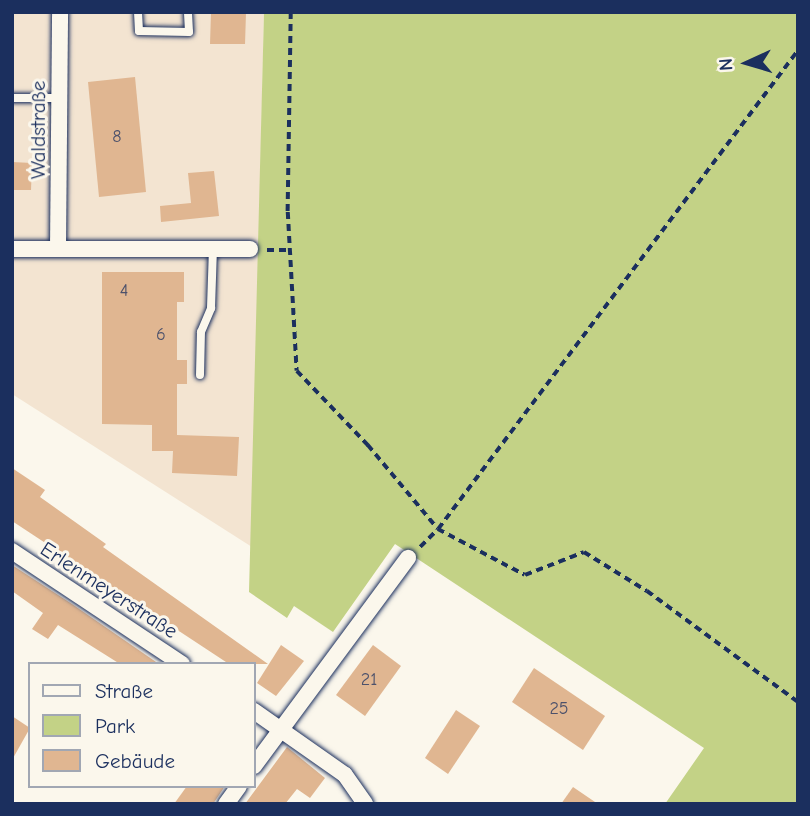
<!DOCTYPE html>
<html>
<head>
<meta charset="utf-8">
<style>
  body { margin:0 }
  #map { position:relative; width:810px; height:816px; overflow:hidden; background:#fbf7ec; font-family:"Comic Neue",sans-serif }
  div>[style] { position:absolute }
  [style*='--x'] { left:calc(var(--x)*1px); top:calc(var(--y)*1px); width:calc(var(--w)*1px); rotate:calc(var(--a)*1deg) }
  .built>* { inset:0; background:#f3e4d1 }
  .green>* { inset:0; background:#c3d286 }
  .building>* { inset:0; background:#e0b691 }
  .path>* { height:3.5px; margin-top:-1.75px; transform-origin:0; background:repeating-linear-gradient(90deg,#1b2f5e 0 7px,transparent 0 12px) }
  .roads { filter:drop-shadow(0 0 2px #1b2f5e) drop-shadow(0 0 2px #1b2f5e) }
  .service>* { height:8px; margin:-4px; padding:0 4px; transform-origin:4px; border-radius:4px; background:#fbf7ec }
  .minor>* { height:16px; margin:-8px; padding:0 8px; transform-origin:8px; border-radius:8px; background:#fbf7ec }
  span { translate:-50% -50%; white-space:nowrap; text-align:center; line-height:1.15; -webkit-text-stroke:6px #fbf7ec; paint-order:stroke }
  .number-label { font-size:18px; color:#4c516b }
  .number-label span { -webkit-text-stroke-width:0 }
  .street-label { font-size:21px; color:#1b2f5e }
  .frame { position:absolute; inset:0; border:14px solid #1b2f5e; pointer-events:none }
  .legend { position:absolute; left:28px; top:662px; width:228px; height:126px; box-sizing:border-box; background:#fbf7ec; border:2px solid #a1a7b3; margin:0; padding:9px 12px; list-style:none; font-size:21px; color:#1b2f5e }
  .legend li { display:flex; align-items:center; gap:14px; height:35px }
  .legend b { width:35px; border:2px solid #a1a7b3 }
  .north { position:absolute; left:712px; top:28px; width:70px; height:70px; -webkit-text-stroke:5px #fbf7ec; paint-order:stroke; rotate:266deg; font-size:19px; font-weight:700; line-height:28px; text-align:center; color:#1b2f5e }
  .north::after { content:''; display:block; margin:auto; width:24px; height:32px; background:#1b2f5e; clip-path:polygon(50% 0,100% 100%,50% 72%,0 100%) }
</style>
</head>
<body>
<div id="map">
  <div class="built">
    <div style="clip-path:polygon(12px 12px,264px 12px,252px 547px,12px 394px)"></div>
  </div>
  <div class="green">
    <div style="clip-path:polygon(264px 12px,798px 12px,798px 804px,665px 804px,704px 748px,395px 544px,333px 632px,294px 606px,287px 618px,249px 592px)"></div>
  </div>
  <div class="building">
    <div style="clip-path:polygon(211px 12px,246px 12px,245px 44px,210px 44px)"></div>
    <div style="clip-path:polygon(135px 77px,146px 192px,99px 197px,88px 82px)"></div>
    <div style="clip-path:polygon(12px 162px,32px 163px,31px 190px,12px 190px)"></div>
    <div style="clip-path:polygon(214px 171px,219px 216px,161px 222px,160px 206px,191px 203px,188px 173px)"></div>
    <div style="clip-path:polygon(102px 272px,184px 272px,184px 302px,177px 302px,177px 360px,187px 360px,187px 384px,177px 384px,177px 435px,239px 437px,237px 476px,172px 473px,173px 451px,152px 451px,152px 425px,102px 424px)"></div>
    <div style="clip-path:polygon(12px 468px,45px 490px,40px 497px,106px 544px,103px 547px,268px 664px,229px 664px,12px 521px)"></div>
    <div style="clip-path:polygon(12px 565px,72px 604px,159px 664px,120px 664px,58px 625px,48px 639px,32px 629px,43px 613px,12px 591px)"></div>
    <div style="clip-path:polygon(281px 645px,304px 661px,276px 696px,257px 683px)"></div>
    <div style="clip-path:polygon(373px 645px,401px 666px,365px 716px,336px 695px)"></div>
    <div style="clip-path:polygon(534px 668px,605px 716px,583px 750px,512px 702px)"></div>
    <div style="clip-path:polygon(456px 710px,480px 726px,448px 774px,425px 758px)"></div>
    <div style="clip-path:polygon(12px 716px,30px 728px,12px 760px)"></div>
    <div style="clip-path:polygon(287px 747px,325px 778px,310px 798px,297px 789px,285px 804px,245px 804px)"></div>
    <div style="clip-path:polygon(187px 786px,225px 786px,213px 804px,174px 804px)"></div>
    <div style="clip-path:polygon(573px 787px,598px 804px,561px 804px)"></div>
  </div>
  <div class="path">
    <div style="--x:291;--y:12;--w:200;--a:90.9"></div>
    <div style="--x:288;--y:212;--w:159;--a:86.8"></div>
    <div style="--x:297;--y:371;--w:103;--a:46.2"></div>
    <div style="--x:368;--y:445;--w:109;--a:50.2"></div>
    <div style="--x:438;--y:529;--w:98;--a:27.9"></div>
    <div style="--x:525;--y:575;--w:63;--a:-21.3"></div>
    <div style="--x:584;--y:552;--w:74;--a:31.8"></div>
    <div style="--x:647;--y:591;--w:187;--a:36.3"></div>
    <div style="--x:267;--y:250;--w:22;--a:0"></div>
    <div style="--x:420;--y:547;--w:25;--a:-45"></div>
    <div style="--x:438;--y:529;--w:599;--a:-53.07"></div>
  </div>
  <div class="roads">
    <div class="service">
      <div style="--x:138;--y:12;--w:19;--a:87"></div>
      <div style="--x:139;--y:31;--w:50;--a:1.1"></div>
      <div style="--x:189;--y:32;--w:20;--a:-93"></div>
      <div style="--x:12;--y:98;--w:48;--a:0"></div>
      <div style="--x:200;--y:375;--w:43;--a:-88.7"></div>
      <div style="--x:201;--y:332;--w:26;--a:-67"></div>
      <div style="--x:211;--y:308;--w:59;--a:-88.1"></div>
    </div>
    <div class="minor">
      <div style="--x:12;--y:249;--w:238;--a:0"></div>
      <div style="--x:58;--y:249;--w:237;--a:-89.5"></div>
      <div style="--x:12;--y:551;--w:204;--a:33.6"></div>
      <div style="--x:254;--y:711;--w:111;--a:35.1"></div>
      <div style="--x:345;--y:775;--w:35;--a:55"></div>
      <div style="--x:254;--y:766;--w:259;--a:-53.5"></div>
      <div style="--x:226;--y:804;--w:22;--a:-54"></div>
    </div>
  </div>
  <div class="number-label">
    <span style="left:117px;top:137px">8</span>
    <span style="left:124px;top:291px">4</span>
    <span style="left:161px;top:335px">6</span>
    <span style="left:369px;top:680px">21</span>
    <span style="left:559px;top:709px">25</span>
  </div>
  <div class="street-label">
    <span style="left:38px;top:130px;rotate:-90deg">Waldstraße</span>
    <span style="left:109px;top:590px;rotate:33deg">Erlenmeyerstraße</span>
  </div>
  <div class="frame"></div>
  <ul class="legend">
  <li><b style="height:9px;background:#fbf7ec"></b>Straße</li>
  <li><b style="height:19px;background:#c3d286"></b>Park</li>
  <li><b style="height:19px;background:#e0b691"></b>Gebäude</li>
  </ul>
  <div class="north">N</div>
</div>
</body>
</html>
